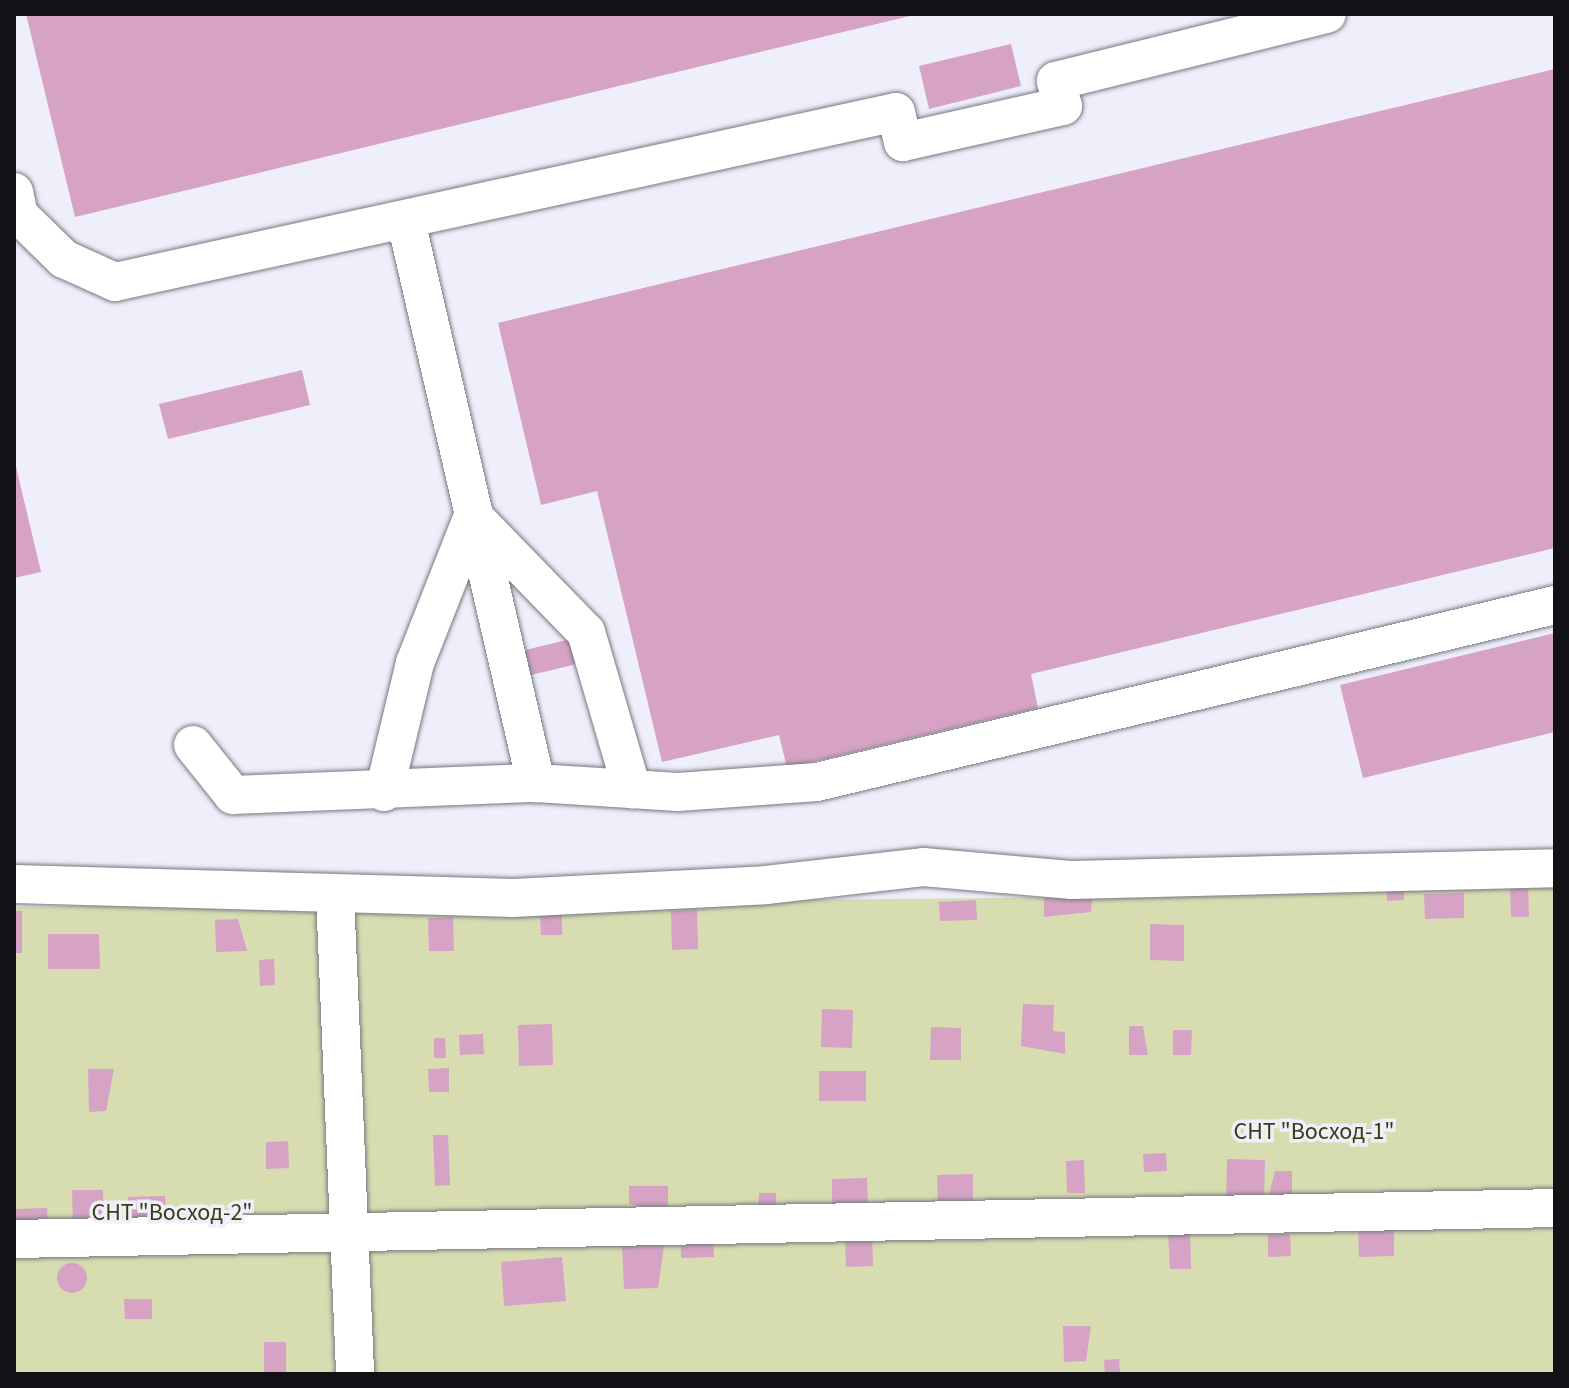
<!DOCTYPE html>
<html>
<head>
<meta charset="utf-8">
<style>
  body { margin:0 }
  #map { position:relative; width:1569px; height:1388px; overflow:hidden; background:#eeeffa; font-family:"Source Sans 3",sans-serif }
  div>[style] { position:absolute }
  [style*='--x'] { left:calc(var(--x)*1px); top:calc(var(--y)*1px); width:calc(var(--w)*1px); rotate:calc(var(--a)*1deg) }
  .green>* { inset:0; background:#d7ddb0 }
  .building>* { inset:0; background:#d7a3c4 }
  .round { border-radius:50% }
  .roads { filter:drop-shadow(0 0 2px #777881) drop-shadow(0 0 2px #777881) }
  .minor>* { height:38px; margin:-19px; padding:0 19px; transform-origin:19px; border-radius:19px; background:#fff }
  span { translate:-50% -50%; white-space:nowrap; text-align:center; line-height:1.15; -webkit-text-stroke:7px #eeeffa; paint-order:stroke }
  .park-label { font-size:24px; color:#393d12 }
  .frame { position:absolute; inset:0; border:16px solid #121216; pointer-events:none }
</style>
</head>
<body>
<div id="map">
  <div class="green">
    <div style="clip-path:polygon(1555px 882px,1555px 1374px,367px 1374px,349px 904px,1088px 897px)"></div>
    <div style="clip-path:polygon(320px 903px,335px 1374px,14px 1374px,14px 907px)"></div>
  </div>
  <div class="building">
    <div style="clip-path:polygon(26px 14px,914px 14px,914px 15px,75px 217px)"></div>
    <div style="clip-path:polygon(1011px 44px,1021px 86px,929px 109px,919px 66px)"></div>
    <div style="clip-path:polygon(1555px 69px,1555px 548px,1031px 674px,1038px 708px,787px 768px,779px 735px,662px 762px,597px 491px,541px 505px,498px 323px)"></div>
    <div style="clip-path:polygon(302px 370px,310px 405px,168px 439px,159px 404px)"></div>
    <div style="clip-path:polygon(14px 458px,41px 572px,14px 578px)"></div>
    <div style="clip-path:polygon(1555px 633px,1555px 732px,1363px 778px,1340px 685px)"></div>
    <div style="clip-path:polygon(571px 639px,577px 664px,531px 675px,525px 650px)"></div>
    <div style="clip-path:polygon(1510px 886px,1528px 886px,1529px 917px,1511px 917px)"></div>
    <div style="clip-path:polygon(1404px 887px,1404px 900px,1387px 901px,1386px 888px)"></div>
    <div style="clip-path:polygon(1464px 893px,1464px 918px,1425px 919px,1424px 894px)"></div>
    <div style="clip-path:polygon(1044px 898px,1092px 898px,1091px 912px,1044px 917px)"></div>
    <div style="clip-path:polygon(976px 900px,977px 920px,940px 921px,939px 902px)"></div>
    <div style="clip-path:polygon(697px 910px,698px 949px,672px 950px,671px 911px)"></div>
    <div style="clip-path:polygon(14px 911px,22px 911px,22px 953px,14px 953px)"></div>
    <div style="clip-path:polygon(562px 914px,562px 935px,541px 935px,540px 915px)"></div>
    <div style="clip-path:polygon(453px 917px,454px 951px,429px 951px,428px 918px)"></div>
    <div style="clip-path:polygon(238px 919px,247px 951px,216px 952px,215px 920px)"></div>
    <div style="clip-path:polygon(1150px 924px,1184px 925px,1184px 961px,1150px 960px)"></div>
    <div style="clip-path:polygon(48px 934px,99px 934px,100px 969px,48px 969px)"></div>
    <div style="clip-path:polygon(274px 959px,275px 985px,260px 986px,259px 960px)"></div>
    <div style="clip-path:polygon(1023px 1004px,1054px 1005px,1053px 1031px,1065px 1032px,1065px 1054px,1021px 1046px)"></div>
    <div style="clip-path:polygon(822px 1009px,853px 1010px,852px 1048px,821px 1047px)"></div>
    <div style="clip-path:polygon(552px 1024px,553px 1065px,519px 1066px,518px 1025px)"></div>
    <div style="clip-path:polygon(1129px 1026px,1143px 1026px,1148px 1055px,1129px 1055px)"></div>
    <div style="clip-path:polygon(931px 1027px,961px 1028px,961px 1060px,930px 1060px)"></div>
    <div style="clip-path:polygon(1173px 1030px,1192px 1030px,1191px 1055px,1173px 1055px)"></div>
    <div style="clip-path:polygon(483px 1034px,484px 1054px,460px 1055px,459px 1035px)"></div>
    <div style="clip-path:polygon(434px 1038px,445px 1038px,446px 1058px,434px 1058px)"></div>
    <div style="clip-path:polygon(449px 1068px,449px 1092px,429px 1092px,428px 1069px)"></div>
    <div style="clip-path:polygon(88px 1069px,114px 1069px,106px 1111px,89px 1112px)"></div>
    <div style="clip-path:polygon(819px 1071px,866px 1071px,866px 1101px,819px 1101px)"></div>
    <div style="clip-path:polygon(433px 1135px,448px 1135px,450px 1185px,435px 1186px)"></div>
    <div style="clip-path:polygon(288px 1141px,289px 1168px,266px 1169px,266px 1142px)"></div>
    <div style="clip-path:polygon(1166px 1153px,1167px 1171px,1144px 1172px,1143px 1154px)"></div>
    <div style="clip-path:polygon(1227px 1159px,1265px 1160px,1264px 1199px,1226px 1198px)"></div>
    <div style="clip-path:polygon(1084px 1160px,1085px 1193px,1067px 1193px,1066px 1161px)"></div>
    <div style="clip-path:polygon(1275px 1171px,1292px 1171px,1292px 1199px,1268px 1199px)"></div>
    <div style="clip-path:polygon(973px 1174px,973px 1208px,938px 1208px,937px 1175px)"></div>
    <div style="clip-path:polygon(867px 1178px,868px 1205px,832px 1206px,832px 1179px)"></div>
    <div style="clip-path:polygon(629px 1186px,668px 1186px,668px 1212px,629px 1204px)"></div>
    <div style="clip-path:polygon(72px 1190px,103px 1190px,104px 1225px,73px 1226px)"></div>
    <div style="clip-path:polygon(759px 1193px,776px 1193px,776px 1216px,758px 1216px)"></div>
    <div style="clip-path:polygon(165px 1196px,166px 1229px,128px 1229px,128px 1197px)"></div>
    <div style="clip-path:polygon(47px 1208px,48px 1227px,14px 1229px,14px 1209px)"></div>
    <div style="clip-path:polygon(1394px 1224px,1394px 1256px,1359px 1257px,1358px 1225px)"></div>
    <div style="clip-path:polygon(1168px 1231px,1190px 1231px,1191px 1269px,1170px 1269px)"></div>
    <div style="clip-path:polygon(666px 1233px,658px 1288px,624px 1289px,622px 1245px)"></div>
    <div style="clip-path:polygon(1290px 1234px,1291px 1256px,1268px 1257px,1268px 1235px)"></div>
    <div style="clip-path:polygon(713px 1235px,714px 1257px,681px 1258px,681px 1236px)"></div>
    <div style="clip-path:polygon(872px 1235px,873px 1266px,846px 1267px,845px 1236px)"></div>
    <div style="clip-path:polygon(562px 1257px,566px 1301px,504px 1306px,501px 1262px)"></div>
    <div class="round" style="left:57px;top:1263px;width:30px;height:30px"></div>
    <div style="clip-path:polygon(124px 1299px,152px 1299px,152px 1319px,125px 1319px)"></div>
    <div style="clip-path:polygon(1063px 1326px,1091px 1326px,1086px 1361px,1064px 1362px)"></div>
    <div style="clip-path:polygon(264px 1342px,286px 1342px,286px 1373px,264px 1372px)"></div>
    <div style="clip-path:polygon(1119px 1359px,1120px 1374px,1105px 1374px,1104px 1360px)"></div>
  </div>
  <div class="roads">
    <div class="minor">
      <div style="--x:14;--y:192;--w:24;--a:78"></div>
      <div style="--x:19;--y:215;--w:63;--a:44.4"></div>
      <div style="--x:64;--y:259;--w:56;--a:24.3"></div>
      <div style="--x:115;--y:282;--w:799;--a:-12.28"></div>
      <div style="--x:896;--y:112;--w:31;--a:77"></div>
      <div style="--x:903;--y:142;--w:164;--a:-12.7"></div>
      <div style="--x:1063;--y:106;--w:26;--a:-106"></div>
      <div style="--x:1056;--y:81;--w:279;--a:-13.9"></div>
      <div style="--x:406;--y:221;--w:577;--a:76.98"></div>
      <div style="--x:536;--y:783;--w:142;--a:3.6"></div>
      <div style="--x:678;--y:792;--w:139;--a:-4.1"></div>
      <div style="--x:817;--y:782;--w:759;--a:-13.49"></div>
      <div style="--x:193;--y:745;--w:64;--a:51.3"></div>
      <div style="--x:233;--y:795;--w:303;--a:-2.3"></div>
      <div style="--x:384;--y:792;--w:133;--a:-76.5"></div>
      <div style="--x:415;--y:663;--w:158;--a:-68.5"></div>
      <div style="--x:473;--y:516;--w:162;--a:45.8"></div>
      <div style="--x:586;--y:632;--w:164;--a:73.7"></div>
      <div style="--x:14;--y:884;--w:499;--a:1.6"></div>
      <div style="--x:513;--y:898;--w:253;--a:-2.9"></div>
      <div style="--x:766;--y:885;--w:158;--a:-6.5"></div>
      <div style="--x:923;--y:867;--w:150;--a:5"></div>
      <div style="--x:1072;--y:880;--w:483;--a:-1.4"></div>
      <div style="--x:335;--y:894;--w:480;--a:87.6"></div>
      <div style="--x:14;--y:1239;--w:1541;--a:-1.15"></div>
    </div>
  </div>
  <div class="park-label">
    <span style="left:1314px;top:1132px">СНТ "Восход-1"</span>
    <span style="left:172px;top:1213px">СНТ "Восход-2"</span>
  </div>
  <div class="frame"></div>
</div>
</body>
</html>
